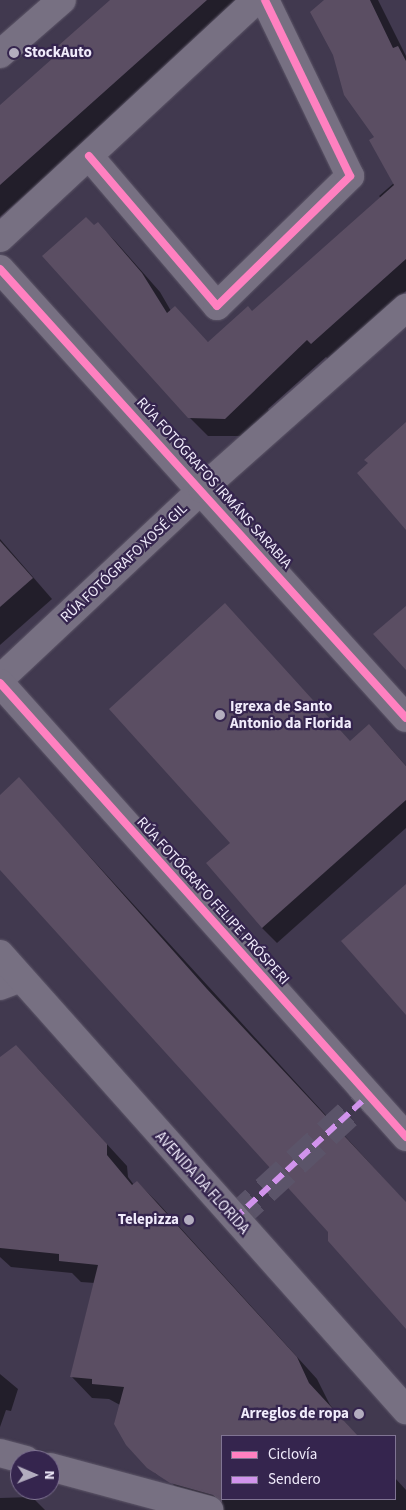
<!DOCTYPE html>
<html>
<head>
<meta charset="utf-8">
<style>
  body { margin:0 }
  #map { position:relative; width:406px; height:1510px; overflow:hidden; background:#41394f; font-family:"Source Sans 3",sans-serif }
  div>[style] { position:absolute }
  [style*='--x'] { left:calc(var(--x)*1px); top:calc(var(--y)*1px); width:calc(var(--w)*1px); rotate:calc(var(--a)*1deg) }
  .shadow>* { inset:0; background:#0007 }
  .building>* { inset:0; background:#5b4e63 }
  .street-tunnel>* { height:28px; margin-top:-14px; transform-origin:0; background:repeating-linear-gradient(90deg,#5b5469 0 28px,transparent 0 42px) }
  .roads { filter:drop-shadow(0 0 1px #5d5668) drop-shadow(0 0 1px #5d5668) }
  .street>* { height:28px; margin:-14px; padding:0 14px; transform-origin:14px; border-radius:14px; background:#777082 }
  .secondary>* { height:28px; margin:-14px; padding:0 14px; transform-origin:14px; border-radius:14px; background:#777082 }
  .quiet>* { height:6px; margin-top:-3px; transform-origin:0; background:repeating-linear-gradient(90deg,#d193ec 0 12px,transparent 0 18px) }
  .cycleway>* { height:8px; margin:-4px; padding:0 4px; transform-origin:4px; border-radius:4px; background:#ff80c0 }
  .dots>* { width:14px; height:14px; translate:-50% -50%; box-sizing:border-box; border:2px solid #35254e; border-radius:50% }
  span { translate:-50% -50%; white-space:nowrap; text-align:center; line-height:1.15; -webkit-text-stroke:4.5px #35254e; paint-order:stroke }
  .poi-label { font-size:15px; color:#f0ebfb; font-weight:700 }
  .left { translate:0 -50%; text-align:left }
  .right { translate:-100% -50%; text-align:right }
  .street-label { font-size:15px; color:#f0ebfb }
  .legend { position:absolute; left:221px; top:1435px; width:175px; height:65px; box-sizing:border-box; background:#35254e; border:1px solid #807493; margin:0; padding:6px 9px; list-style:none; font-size:15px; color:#f0ebfb }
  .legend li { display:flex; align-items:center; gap:10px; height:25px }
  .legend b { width:25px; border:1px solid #807493 }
  .north { position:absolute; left:10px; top:1450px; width:50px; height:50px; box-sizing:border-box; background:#35254e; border:1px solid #807493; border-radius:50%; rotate:91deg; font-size:14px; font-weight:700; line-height:20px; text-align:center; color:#f0ebfb }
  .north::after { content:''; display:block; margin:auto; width:18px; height:22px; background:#b3adbf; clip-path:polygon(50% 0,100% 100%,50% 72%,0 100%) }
</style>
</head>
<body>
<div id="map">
  <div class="shadow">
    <div style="clip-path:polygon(112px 0,246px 0,0 217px,0 107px,64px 50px)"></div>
    <div style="clip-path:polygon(325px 0,378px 0,406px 56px,406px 291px,330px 361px,326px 357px,268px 409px,270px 412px,243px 436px,208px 436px,189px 417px,94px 227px,98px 224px,116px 242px,160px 292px,171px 311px,209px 343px,252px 313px,381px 198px,379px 196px,394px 183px)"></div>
    <div style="clip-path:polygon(0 539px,52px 599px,0 645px)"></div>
    <div style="clip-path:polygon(384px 741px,406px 766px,406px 828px,277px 943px,262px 928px,350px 742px)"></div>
    <div style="clip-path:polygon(19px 779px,406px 1203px,406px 1327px,329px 1232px,0 868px,0 797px)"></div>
    <div style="clip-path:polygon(0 1059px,37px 1068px,127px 1166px,128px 1177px,134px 1185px,137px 1182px,158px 1203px,317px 1379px,330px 1405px,357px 1436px,222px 1436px,222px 1499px,395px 1499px,395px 1478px,406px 1490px,406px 1510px,212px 1510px,187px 1500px,166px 1476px,156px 1474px,135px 1453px,120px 1405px,109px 1399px,92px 1398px,72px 1377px,95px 1283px,81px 1282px,72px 1273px,11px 1267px,0 1257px)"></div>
    <div style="clip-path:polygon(0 1374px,18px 1389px,11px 1411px,6px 1410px,0 1427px)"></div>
    <div style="clip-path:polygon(32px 1497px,45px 1510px,0 1510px,0 1498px)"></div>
  </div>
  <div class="building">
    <div style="clip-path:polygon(110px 0,207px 0,0 185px,0 105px,62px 50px,58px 46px)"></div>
    <div style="clip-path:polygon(324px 0,370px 0,393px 48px,398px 46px,406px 61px,406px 259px,311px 344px,307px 340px,225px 419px,188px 418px,42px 256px,86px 217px,94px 225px,98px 222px,142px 273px,167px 313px,175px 306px,208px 342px,248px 306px,252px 311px,394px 185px,369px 140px,374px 137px,344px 95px,333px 55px,310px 12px)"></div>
    <div style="clip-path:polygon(406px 422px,406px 530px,357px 473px,368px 463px,364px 460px)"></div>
    <div style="clip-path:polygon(0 541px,33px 578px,0 607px)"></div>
    <div style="clip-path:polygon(225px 603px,350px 741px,369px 724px,406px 766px,406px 800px,262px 928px,206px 863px,230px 843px,109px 709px)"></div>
    <div style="clip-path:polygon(406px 606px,406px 670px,373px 634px)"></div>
    <div style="clip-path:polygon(19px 777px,207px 989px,406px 1202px,406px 1329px,328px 1241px,328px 1232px,0 870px,0 795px)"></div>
    <div style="clip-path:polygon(406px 884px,406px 1015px,341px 941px)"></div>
    <div style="clip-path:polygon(16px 1045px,107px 1144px,107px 1155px,132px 1185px,137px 1181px,297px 1357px,309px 1383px,358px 1436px,222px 1436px,222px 1503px,213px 1495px,170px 1483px,147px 1468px,126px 1445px,114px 1424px,124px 1387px,92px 1384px,92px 1379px,70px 1377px,98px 1265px,59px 1261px,59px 1254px,0 1248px,0 1057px)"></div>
  </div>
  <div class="street-tunnel">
    <div style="--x:234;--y:1219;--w:183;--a:-42.6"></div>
  </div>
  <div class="roads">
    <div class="street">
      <div style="--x:0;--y:54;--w:82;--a:-41.1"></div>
      <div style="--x:89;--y:156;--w:197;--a:49.5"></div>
      <div style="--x:217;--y:306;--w:186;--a:-44.3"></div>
      <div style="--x:350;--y:176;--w:195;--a:-115.8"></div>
      <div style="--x:0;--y:238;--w:350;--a:-42.9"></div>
      <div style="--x:0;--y:269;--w:605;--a:47.88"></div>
      <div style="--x:0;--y:679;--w:277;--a:-43.2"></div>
      <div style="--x:202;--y:489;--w:273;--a:-41.6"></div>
      <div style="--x:0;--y:683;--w:609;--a:48.19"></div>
      <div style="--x:0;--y:986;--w:22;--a:-21"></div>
      <div style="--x:0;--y:1453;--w:27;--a:15"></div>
      <div style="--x:50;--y:1467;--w:165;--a:15.1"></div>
    </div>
    <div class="secondary">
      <div style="--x:0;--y:954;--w:611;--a:48.32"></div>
    </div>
  </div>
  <div class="quiet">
    <div style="--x:234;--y:1219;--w:183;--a:-42.6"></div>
  </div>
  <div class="cycleway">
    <div style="--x:89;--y:156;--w:197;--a:49.5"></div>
    <div style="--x:217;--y:306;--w:186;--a:-44.3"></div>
    <div style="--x:350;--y:176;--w:195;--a:-115.8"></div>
    <div style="--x:0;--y:269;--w:605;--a:47.88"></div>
    <div style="--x:0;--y:683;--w:609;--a:48.19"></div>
  </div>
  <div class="dots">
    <div style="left:14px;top:53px;background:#b3adbf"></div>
    <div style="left:220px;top:715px;background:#b3adbf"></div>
    <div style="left:189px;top:1220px;background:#b3adbf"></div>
    <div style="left:359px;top:1414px;background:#b3adbf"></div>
  </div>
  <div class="poi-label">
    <span class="left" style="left:24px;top:53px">StockAuto</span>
    <span class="left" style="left:230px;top:715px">Igrexa de Santo<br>Antonio da Florida</span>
    <span class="right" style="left:179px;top:1220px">Telepizza</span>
    <span class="right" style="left:349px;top:1414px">Arreglos de ropa</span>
  </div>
  <div class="street-label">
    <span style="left:214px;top:483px;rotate:48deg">RÚA FOTÓGRAFOS IRMÁNS SARABIA</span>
    <span style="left:124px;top:563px;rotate:-43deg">RÚA FOTÓGRAFO XOSÉ GIL</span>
    <span style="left:213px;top:901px;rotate:48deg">RÚA FOTÓGRAFO FELIPE PRÓSPERI</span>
    <span style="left:202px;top:1183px;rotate:48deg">AVENIDA DA FLORIDA</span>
  </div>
  <ul class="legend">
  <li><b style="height:6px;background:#ff80c0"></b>Ciclovía</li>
  <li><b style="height:6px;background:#d193ec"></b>Sendero</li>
  </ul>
  <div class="north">N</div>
</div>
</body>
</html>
